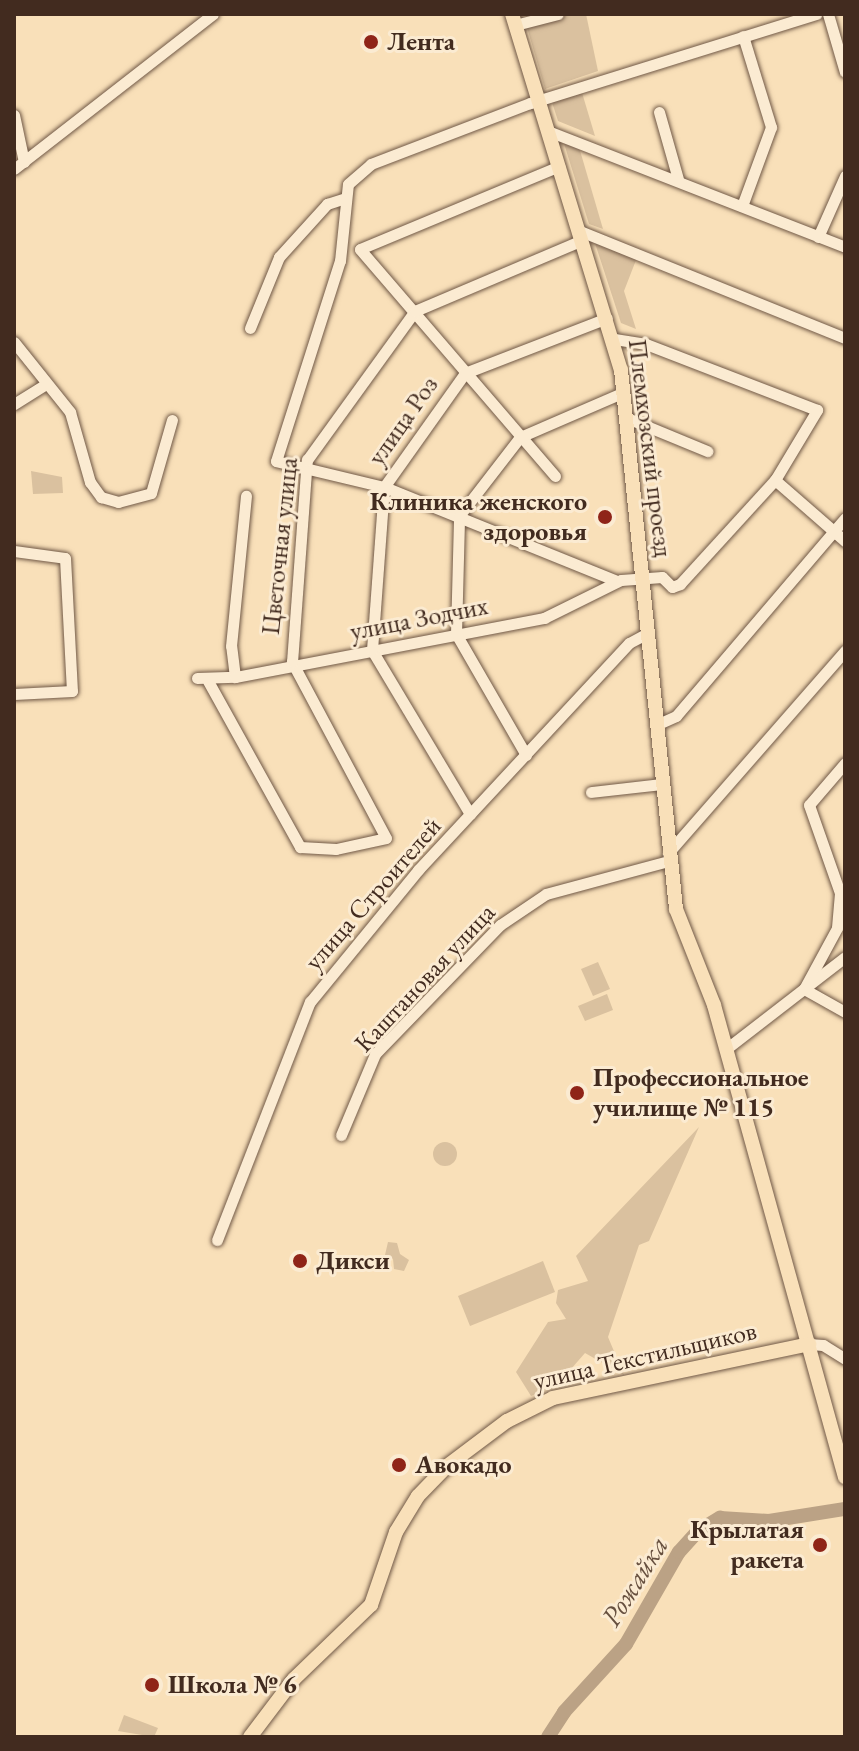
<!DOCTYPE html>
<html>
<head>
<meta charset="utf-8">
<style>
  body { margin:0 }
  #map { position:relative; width:859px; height:1751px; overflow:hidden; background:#f9e0b9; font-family:"EB Garamond",serif }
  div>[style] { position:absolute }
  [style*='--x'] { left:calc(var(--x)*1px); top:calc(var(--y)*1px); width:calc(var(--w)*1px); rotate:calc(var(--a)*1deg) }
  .green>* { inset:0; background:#dac19f }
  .round { border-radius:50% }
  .river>* { height:14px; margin:-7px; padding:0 7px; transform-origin:7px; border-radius:7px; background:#bba285 }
  .roads { filter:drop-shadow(0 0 2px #705846) drop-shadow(0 0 2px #705846) }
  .minor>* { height:11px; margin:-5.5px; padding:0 5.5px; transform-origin:5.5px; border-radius:5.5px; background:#fbebd2 }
  .major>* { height:14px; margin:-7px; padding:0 7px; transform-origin:7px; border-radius:7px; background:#f9e0b9 }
  .dots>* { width:22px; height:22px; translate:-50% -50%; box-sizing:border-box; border:4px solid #fbebd2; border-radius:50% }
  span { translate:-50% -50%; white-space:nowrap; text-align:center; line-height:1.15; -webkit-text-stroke:6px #fbebd2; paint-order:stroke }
  .poi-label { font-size:26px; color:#422b1f; font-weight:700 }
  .left { translate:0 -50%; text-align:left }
  .right { translate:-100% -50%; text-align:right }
  .street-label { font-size:26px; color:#422b1f }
  .water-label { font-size:28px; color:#664f3e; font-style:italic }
  .frame { position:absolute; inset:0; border:16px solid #422b1f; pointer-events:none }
</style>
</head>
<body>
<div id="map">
  <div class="green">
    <div style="clip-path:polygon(565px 14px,586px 14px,598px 71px,545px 89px,526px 24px)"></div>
    <div style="clip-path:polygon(580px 86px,595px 136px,558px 121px,550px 96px)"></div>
    <div style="clip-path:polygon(562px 137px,579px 147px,603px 229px,589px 224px)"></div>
    <div style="clip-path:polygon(593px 237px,638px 255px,624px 291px,636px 329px,621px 323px)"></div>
    <div style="clip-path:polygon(31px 471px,62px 477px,63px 493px,33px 494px)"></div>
    <div style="clip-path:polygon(598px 962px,610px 989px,593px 996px,581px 969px)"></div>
    <div style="clip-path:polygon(607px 994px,613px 1010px,585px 1021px,578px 1006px)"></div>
    <div style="clip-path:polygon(699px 1127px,649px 1241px,639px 1245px,608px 1337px,624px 1375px,585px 1353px,557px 1385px,531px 1396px,516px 1372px,548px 1322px,566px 1319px,556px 1303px,558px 1290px,588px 1281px,576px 1256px)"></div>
    <div class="round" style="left:433px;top:1142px;width:24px;height:24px"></div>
    <div style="clip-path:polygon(388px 1242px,397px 1243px,400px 1254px,409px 1260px,404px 1271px,394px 1269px,393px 1259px,385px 1255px)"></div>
    <div style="clip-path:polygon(543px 1261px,555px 1292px,470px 1326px,458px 1296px)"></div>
    <div style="clip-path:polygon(124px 1715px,158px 1728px,154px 1737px,118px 1731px)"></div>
  </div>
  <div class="river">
    <div style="--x:548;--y:1737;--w:30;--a:-57"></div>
    <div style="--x:564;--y:1712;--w:92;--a:-47.6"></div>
    <div style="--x:626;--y:1644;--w:106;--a:-60.1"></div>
    <div style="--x:679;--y:1552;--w:28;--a:-48"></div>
    <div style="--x:698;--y:1531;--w:26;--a:-31"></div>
    <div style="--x:720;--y:1518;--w:49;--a:3.5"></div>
    <div style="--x:769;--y:1521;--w:77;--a:-9"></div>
  </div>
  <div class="roads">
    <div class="minor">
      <div style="--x:828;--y:14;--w:60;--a:73.7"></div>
      <div style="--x:515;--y:25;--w:44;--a:-14.3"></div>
      <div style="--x:659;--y:112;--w:70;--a:74.2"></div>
      <div style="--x:14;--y:115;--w:48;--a:78"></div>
      <div style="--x:548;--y:131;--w:319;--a:21.3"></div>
      <div style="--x:14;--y:169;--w:252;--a:-37.9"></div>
      <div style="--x:742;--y:206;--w:84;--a:-69.8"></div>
      <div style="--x:771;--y:127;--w:95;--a:-107.1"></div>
      <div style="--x:580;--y:231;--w:286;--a:22"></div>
      <div style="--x:818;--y:237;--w:67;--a:-66.1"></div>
      <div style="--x:250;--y:328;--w:77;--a:-67.8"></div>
      <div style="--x:279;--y:257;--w:72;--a:-47.8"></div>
      <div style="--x:327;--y:204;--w:19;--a:-18"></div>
      <div style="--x:14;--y:342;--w:90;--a:51.3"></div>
      <div style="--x:70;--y:412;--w:73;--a:74.1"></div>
      <div style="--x:90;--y:482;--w:19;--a:54"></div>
      <div style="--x:101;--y:497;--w:18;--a:16"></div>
      <div style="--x:118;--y:502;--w:34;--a:-15"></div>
      <div style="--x:151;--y:493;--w:76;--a:-74"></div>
      <div style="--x:14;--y:404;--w:38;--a:-32"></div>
      <div style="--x:627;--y:418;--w:87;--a:22.4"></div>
      <div style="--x:555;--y:476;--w:299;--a:-130.7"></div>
      <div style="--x:360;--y:249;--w:216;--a:-22.6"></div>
      <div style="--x:775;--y:480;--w:93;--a:41.1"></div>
      <div style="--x:14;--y:551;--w:51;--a:7.8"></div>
      <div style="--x:65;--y:558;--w:133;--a:87"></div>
      <div style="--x:72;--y:691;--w:58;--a:177"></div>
      <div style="--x:617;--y:581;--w:251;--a:-158"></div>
      <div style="--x:384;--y:487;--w:111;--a:-166.5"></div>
      <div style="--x:276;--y:461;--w:210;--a:-72.3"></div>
      <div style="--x:340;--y:261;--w:77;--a:-84.1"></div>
      <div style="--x:348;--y:184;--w:30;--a:-41"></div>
      <div style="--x:371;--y:164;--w:170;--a:-21"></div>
      <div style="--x:530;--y:103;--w:300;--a:-17.3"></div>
      <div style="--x:235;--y:677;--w:31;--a:-97"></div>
      <div style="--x:231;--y:646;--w:151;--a:-84.3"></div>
      <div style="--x:197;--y:678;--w:38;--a:-2"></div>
      <div style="--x:235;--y:677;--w:315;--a:-10.8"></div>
      <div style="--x:544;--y:618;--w:86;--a:-26.3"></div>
      <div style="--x:621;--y:580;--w:41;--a:-4.2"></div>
      <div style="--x:662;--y:577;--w:14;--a:45"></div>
      <div style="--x:672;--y:587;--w:9;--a:-21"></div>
      <div style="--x:680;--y:584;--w:141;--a:-47.6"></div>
      <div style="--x:775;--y:480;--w:82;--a:-59"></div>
      <div style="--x:817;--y:410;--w:183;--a:-158.9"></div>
      <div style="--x:646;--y:344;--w:32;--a:-171"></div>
      <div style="--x:208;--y:681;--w:190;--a:61"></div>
      <div style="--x:300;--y:847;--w:36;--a:3"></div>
      <div style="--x:336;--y:849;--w:51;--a:-12.4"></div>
      <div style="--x:386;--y:838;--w:200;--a:-118.1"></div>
      <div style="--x:292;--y:662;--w:203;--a:-85.8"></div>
      <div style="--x:307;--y:460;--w:184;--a:-54.1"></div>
      <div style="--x:415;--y:311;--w:181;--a:-23"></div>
      <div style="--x:656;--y:725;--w:22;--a:-24"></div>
      <div style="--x:676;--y:716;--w:260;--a:-49.5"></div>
      <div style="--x:526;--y:755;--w:140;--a:-120"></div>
      <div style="--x:456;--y:634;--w:118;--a:-88.5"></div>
      <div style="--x:459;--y:516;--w:100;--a:-52.3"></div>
      <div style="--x:520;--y:437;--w:113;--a:-23.4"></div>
      <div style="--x:845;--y:763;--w:55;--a:130.6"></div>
      <div style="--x:809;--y:805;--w:93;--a:70.6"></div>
      <div style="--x:840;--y:893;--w:35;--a:95"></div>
      <div style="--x:837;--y:928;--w:69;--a:118.4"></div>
      <div style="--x:804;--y:989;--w:47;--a:29.3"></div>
      <div style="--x:591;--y:792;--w:70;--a:-6.5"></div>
      <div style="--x:470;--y:814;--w:191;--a:-120.9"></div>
      <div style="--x:372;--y:650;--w:163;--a:-85.8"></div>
      <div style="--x:384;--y:487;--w:140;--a:-54.6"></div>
      <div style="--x:465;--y:373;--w:152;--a:-21.2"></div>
      <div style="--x:668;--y:853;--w:269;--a:-48.8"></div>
      <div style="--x:726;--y:1049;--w:150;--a:-37.7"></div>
      <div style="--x:341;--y:1135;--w:88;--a:-67.2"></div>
      <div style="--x:375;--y:1054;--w:180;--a:-45.9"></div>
      <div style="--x:500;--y:925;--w:55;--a:-34"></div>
      <div style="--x:546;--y:894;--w:126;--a:-15.1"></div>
      <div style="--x:217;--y:1240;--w:256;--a:-68.7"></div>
      <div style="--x:310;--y:1002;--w:171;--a:-50.7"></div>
      <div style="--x:418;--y:870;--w:310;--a:-47.1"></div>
      <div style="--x:629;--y:643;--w:21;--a:-28"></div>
      <div style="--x:809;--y:1344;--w:14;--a:4"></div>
      <div style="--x:823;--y:1345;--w:26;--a:32"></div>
    </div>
    <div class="major">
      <div style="--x:512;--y:14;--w:372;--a:73"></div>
      <div style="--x:621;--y:370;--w:542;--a:84.17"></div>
      <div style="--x:676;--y:909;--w:103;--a:68.4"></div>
      <div style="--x:714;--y:1005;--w:490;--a:74.5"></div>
      <div style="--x:250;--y:1737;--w:73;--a:-52.8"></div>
      <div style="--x:294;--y:1679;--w:107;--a:-43.9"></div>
      <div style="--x:371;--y:1605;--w:77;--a:-71.1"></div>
      <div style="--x:396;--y:1532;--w:42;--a:-58.6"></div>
      <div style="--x:418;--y:1496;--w:42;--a:-46"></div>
      <div style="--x:447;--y:1466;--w:75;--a:-36.9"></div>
      <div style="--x:507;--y:1421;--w:51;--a:-26.6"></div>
      <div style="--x:553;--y:1398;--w:262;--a:-11.9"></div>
    </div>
  </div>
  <div class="dots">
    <div style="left:371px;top:42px;background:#8f2418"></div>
    <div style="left:605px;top:517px;background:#8f2418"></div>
    <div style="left:577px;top:1093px;background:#8f2418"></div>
    <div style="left:300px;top:1261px;background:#8f2418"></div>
    <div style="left:399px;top:1465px;background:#8f2418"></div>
    <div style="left:820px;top:1545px;background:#8f2418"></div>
    <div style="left:152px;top:1685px;background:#8f2418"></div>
  </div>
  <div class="poi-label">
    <span class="left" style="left:387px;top:42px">Лента</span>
    <span class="right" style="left:587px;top:517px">Клиника женского<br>здоровья</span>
    <span class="left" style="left:593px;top:1093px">Профессиональное<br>училище № 115</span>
    <span class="left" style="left:316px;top:1261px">Дикси</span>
    <span class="left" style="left:415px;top:1465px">Авокадо</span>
    <span class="right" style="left:804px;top:1545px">Крылатая<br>ракета</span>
    <span class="left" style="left:168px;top:1685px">Школа № 6</span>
  </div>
  <div class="street-label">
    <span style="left:403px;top:421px;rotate:-55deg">улица Роз</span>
    <span style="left:650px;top:448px;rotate:83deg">Племхозский проезд</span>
    <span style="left:280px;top:546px;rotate:-84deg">Цветочная улица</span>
    <span style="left:419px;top:619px;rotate:-11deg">улица Зодчих</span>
    <span style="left:373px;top:894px;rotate:-49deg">улица Строителей</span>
    <span style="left:425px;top:978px;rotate:-47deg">Каштановая улица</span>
    <span style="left:645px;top:1356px;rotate:-13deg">улица Текстильщиков</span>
  </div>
  <div class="water-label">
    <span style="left:634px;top:1581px;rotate:-58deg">Рожайка</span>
  </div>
  <div class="frame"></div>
</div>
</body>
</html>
